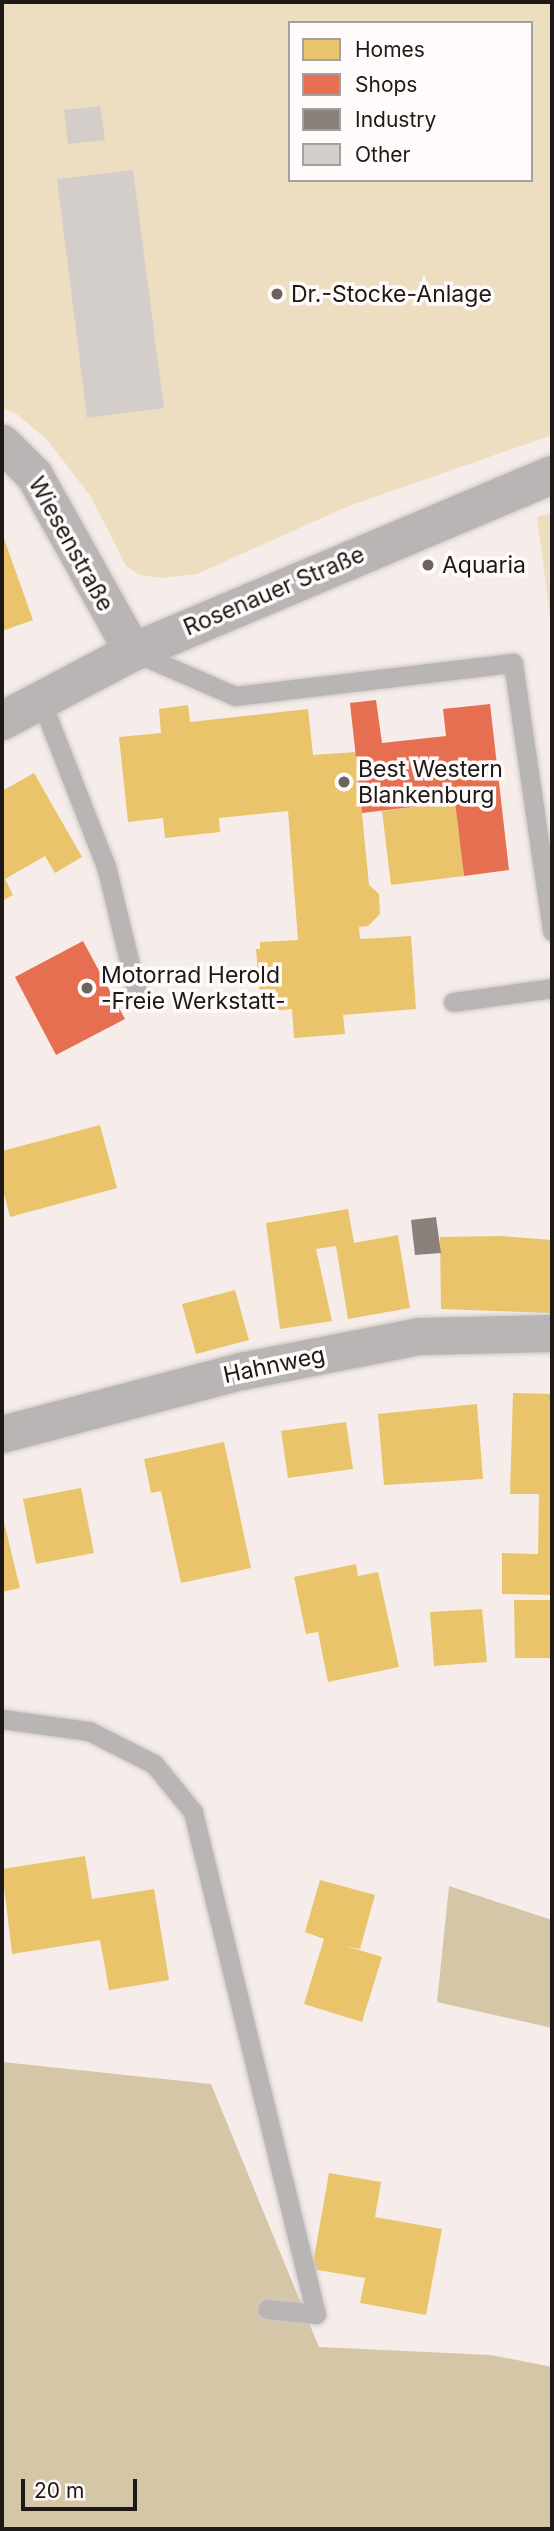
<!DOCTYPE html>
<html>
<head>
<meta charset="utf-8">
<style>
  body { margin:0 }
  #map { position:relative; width:554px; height:2531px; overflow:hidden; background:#f6edea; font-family:Inter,sans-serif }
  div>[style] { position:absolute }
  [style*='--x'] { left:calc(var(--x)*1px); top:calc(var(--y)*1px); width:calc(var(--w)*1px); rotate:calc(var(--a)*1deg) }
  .green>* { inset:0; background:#eddec2 }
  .forest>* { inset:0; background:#d6c6a8 }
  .homes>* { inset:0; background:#e9c46a }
  .shops>* { inset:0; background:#e76f51 }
  .industry>* { inset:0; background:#8a817c }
  .building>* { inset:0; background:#d4cecb }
  .roads { filter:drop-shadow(0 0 2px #cec7c5) drop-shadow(0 0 2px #cec7c5) }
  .service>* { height:19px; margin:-9.5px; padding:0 9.5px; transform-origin:9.5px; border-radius:9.5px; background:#b8b5b4 }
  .minor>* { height:37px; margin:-18.5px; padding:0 18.5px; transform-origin:18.5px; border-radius:18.5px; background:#b8b5b4 }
  .tertiary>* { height:38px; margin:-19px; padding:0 19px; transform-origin:19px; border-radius:19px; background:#b8b5b4 }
  .dots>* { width:19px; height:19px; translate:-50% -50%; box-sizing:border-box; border:4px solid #fefbfa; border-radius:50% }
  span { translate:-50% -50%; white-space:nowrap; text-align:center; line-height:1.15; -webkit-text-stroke:7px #fefbfa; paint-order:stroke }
  .poi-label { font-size:23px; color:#1e1816 }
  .left { translate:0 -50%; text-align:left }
  .street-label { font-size:23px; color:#1e1816 }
  .frame { position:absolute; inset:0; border:4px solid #1e1816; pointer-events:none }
  .legend { position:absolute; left:288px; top:21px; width:245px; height:161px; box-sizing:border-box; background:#fefbfa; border:2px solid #a4a09f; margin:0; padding:9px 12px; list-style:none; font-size:21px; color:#1e1816 }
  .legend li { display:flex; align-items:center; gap:14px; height:35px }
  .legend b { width:35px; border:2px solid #a4a09f }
  .scale { position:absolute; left:21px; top:2479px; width:116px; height:32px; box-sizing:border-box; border:4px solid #1e1816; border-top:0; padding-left:9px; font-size:21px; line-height:24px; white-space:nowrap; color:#1e1816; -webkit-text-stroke:5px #fefbfa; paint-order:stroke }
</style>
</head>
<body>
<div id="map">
  <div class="green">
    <div style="clip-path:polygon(evenodd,2px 2px,552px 2px,552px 435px,349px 506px,197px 574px,162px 578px,140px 575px,126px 566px,91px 497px,48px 441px,18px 415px,2px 408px,2px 2px,290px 23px,531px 23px,531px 180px,290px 180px,290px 23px)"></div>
    <div style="clip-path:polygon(552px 513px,552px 631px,537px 517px)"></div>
  </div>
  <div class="forest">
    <div style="clip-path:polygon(449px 1886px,552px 1920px,552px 2028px,437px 2002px)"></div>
    <div style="clip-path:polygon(2px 2062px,211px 2084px,319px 2347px,491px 2355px,552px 2367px,552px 2529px,2px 2529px)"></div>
  </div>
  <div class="homes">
    <div style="clip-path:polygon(2px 533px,33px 620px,2px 631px)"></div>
    <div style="clip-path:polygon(188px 705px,190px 722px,308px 709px,313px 755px,356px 752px,369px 885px,379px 894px,380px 914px,368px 926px,359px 927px,360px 939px,411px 936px,416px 1009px,343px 1015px,345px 1034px,294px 1038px,292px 1009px,261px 1012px,256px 949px,260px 949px,260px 942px,298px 940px,288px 811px,219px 818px,220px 832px,165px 838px,163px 818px,128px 822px,119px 737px,161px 733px,159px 709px)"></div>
    <div style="clip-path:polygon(34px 773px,82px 857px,55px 873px,45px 856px,5px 879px,13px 895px,2px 901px,2px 791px)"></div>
    <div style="clip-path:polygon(455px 802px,464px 876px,391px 885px,382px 811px)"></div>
    <div style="clip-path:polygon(100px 1125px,117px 1188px,10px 1217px,2px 1186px,2px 1151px)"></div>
    <div style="clip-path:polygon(348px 1209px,354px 1243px,398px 1235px,410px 1308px,348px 1319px,336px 1246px,316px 1249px,332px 1321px,280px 1329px,266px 1223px)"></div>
    <div style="clip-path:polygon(501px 1236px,552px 1240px,552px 1313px,441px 1309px,440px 1237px)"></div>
    <div style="clip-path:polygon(235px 1290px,249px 1340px,196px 1354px,182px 1304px)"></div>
    <div style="clip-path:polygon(513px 1393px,552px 1394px,552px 1595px,502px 1594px,502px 1553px,538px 1554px,539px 1494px,510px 1494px)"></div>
    <div style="clip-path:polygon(477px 1404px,483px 1479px,384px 1485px,378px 1414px)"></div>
    <div style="clip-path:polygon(346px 1422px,353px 1469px,288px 1478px,281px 1431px)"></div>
    <div style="clip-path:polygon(224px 1442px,251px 1568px,181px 1583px,161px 1491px,151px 1493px,144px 1459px)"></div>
    <div style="clip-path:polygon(81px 1488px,94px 1553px,36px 1564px,23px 1499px)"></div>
    <div style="clip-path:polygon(2px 1514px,20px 1588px,2px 1592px)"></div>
    <div style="clip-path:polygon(356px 1564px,358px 1576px,378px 1572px,399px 1667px,328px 1682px,318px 1632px,306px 1634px,294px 1577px)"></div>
    <div style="clip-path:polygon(514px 1600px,552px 1600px,552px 1658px,515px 1658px)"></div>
    <div style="clip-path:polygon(482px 1609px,487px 1662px,434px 1666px,430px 1612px)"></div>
    <div style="clip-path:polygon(85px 1856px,92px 1899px,154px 1889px,169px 1980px,109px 1990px,100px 1940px,12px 1954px,2px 1869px)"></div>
    <div style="clip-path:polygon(320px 1880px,375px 1895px,360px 1949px,346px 1946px,382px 1957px,362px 2022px,304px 2004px,324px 1939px,305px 1932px)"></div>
    <div style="clip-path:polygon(329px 2173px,381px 2182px,375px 2217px,442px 2229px,426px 2315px,360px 2303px,365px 2278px,312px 2269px)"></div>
  </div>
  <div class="shops">
    <div style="clip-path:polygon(376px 700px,382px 743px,446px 736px,443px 709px,490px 704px,509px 870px,464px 876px,455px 802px,362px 813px,350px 703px)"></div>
    <div style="clip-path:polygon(83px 941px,125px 1019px,56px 1055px,15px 977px)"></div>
  </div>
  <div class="industry">
    <div style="clip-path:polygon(436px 1217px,441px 1253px,415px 1255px,411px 1220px)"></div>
  </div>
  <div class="building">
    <div style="clip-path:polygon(100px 106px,105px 140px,68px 144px,64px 110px)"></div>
    <div style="clip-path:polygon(133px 170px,164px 408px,87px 418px,57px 179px)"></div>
  </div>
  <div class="roads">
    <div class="service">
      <div style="--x:134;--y:652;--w:110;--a:23.5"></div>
      <div style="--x:235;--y:696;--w:280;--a:-6.8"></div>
      <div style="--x:513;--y:663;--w:271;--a:81.7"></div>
      <div style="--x:40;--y:698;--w:180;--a:68.6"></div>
      <div style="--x:106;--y:866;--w:131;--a:76.3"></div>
      <div style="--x:453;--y:1002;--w:100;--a:-8"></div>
      <div style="--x:2;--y:1719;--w:88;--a:7.9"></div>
      <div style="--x:89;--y:1731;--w:73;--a:26.9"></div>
      <div style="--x:154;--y:1764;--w:62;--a:50.9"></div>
      <div style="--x:193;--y:1812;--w:517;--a:76.23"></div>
      <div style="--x:316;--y:2314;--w:49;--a:-174.2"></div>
    </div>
    <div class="minor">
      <div style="--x:2;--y:443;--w:45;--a:45"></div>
      <div style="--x:34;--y:475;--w:203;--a:60.8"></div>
      <div style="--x:2;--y:1434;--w:247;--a:-14.8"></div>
      <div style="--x:241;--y:1371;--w:182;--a:-11.1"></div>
      <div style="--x:420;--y:1336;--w:132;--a:-1.3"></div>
    </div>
    <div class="tertiary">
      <div style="--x:2;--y:721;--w:148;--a:-27.8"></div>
      <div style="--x:133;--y:652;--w:455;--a:-22.9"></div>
    </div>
  </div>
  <div class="dots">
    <div style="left:277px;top:294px;background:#6a6360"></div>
    <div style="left:428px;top:565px;background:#6a6360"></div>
    <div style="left:344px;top:782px;background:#6a6360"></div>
    <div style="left:87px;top:988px;background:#6a6360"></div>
  </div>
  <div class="poi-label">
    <span class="left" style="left:291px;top:294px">Dr.-Stocke-Anlage</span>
    <span class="left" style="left:442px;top:565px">Aquaria</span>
    <span class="left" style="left:358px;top:782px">Best Western<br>Blankenburg</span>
    <span class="left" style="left:101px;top:988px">Motorrad Herold<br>-Freie Werkstatt-</span>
  </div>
  <div class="street-label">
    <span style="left:71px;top:544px;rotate:61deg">Wiesenstraße</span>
    <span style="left:274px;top:591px;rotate:-23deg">Rosenauer Straße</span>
    <span style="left:274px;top:1365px;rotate:-12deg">Hahnweg</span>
  </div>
  <div class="frame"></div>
  <ul class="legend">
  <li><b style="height:19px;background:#e9c46a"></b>Homes</li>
  <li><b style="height:19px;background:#e76f51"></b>Shops</li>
  <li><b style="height:19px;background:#8a817c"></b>Industry</li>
  <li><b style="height:19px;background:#d4cecb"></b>Other</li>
  </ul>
  <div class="scale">20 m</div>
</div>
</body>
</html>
